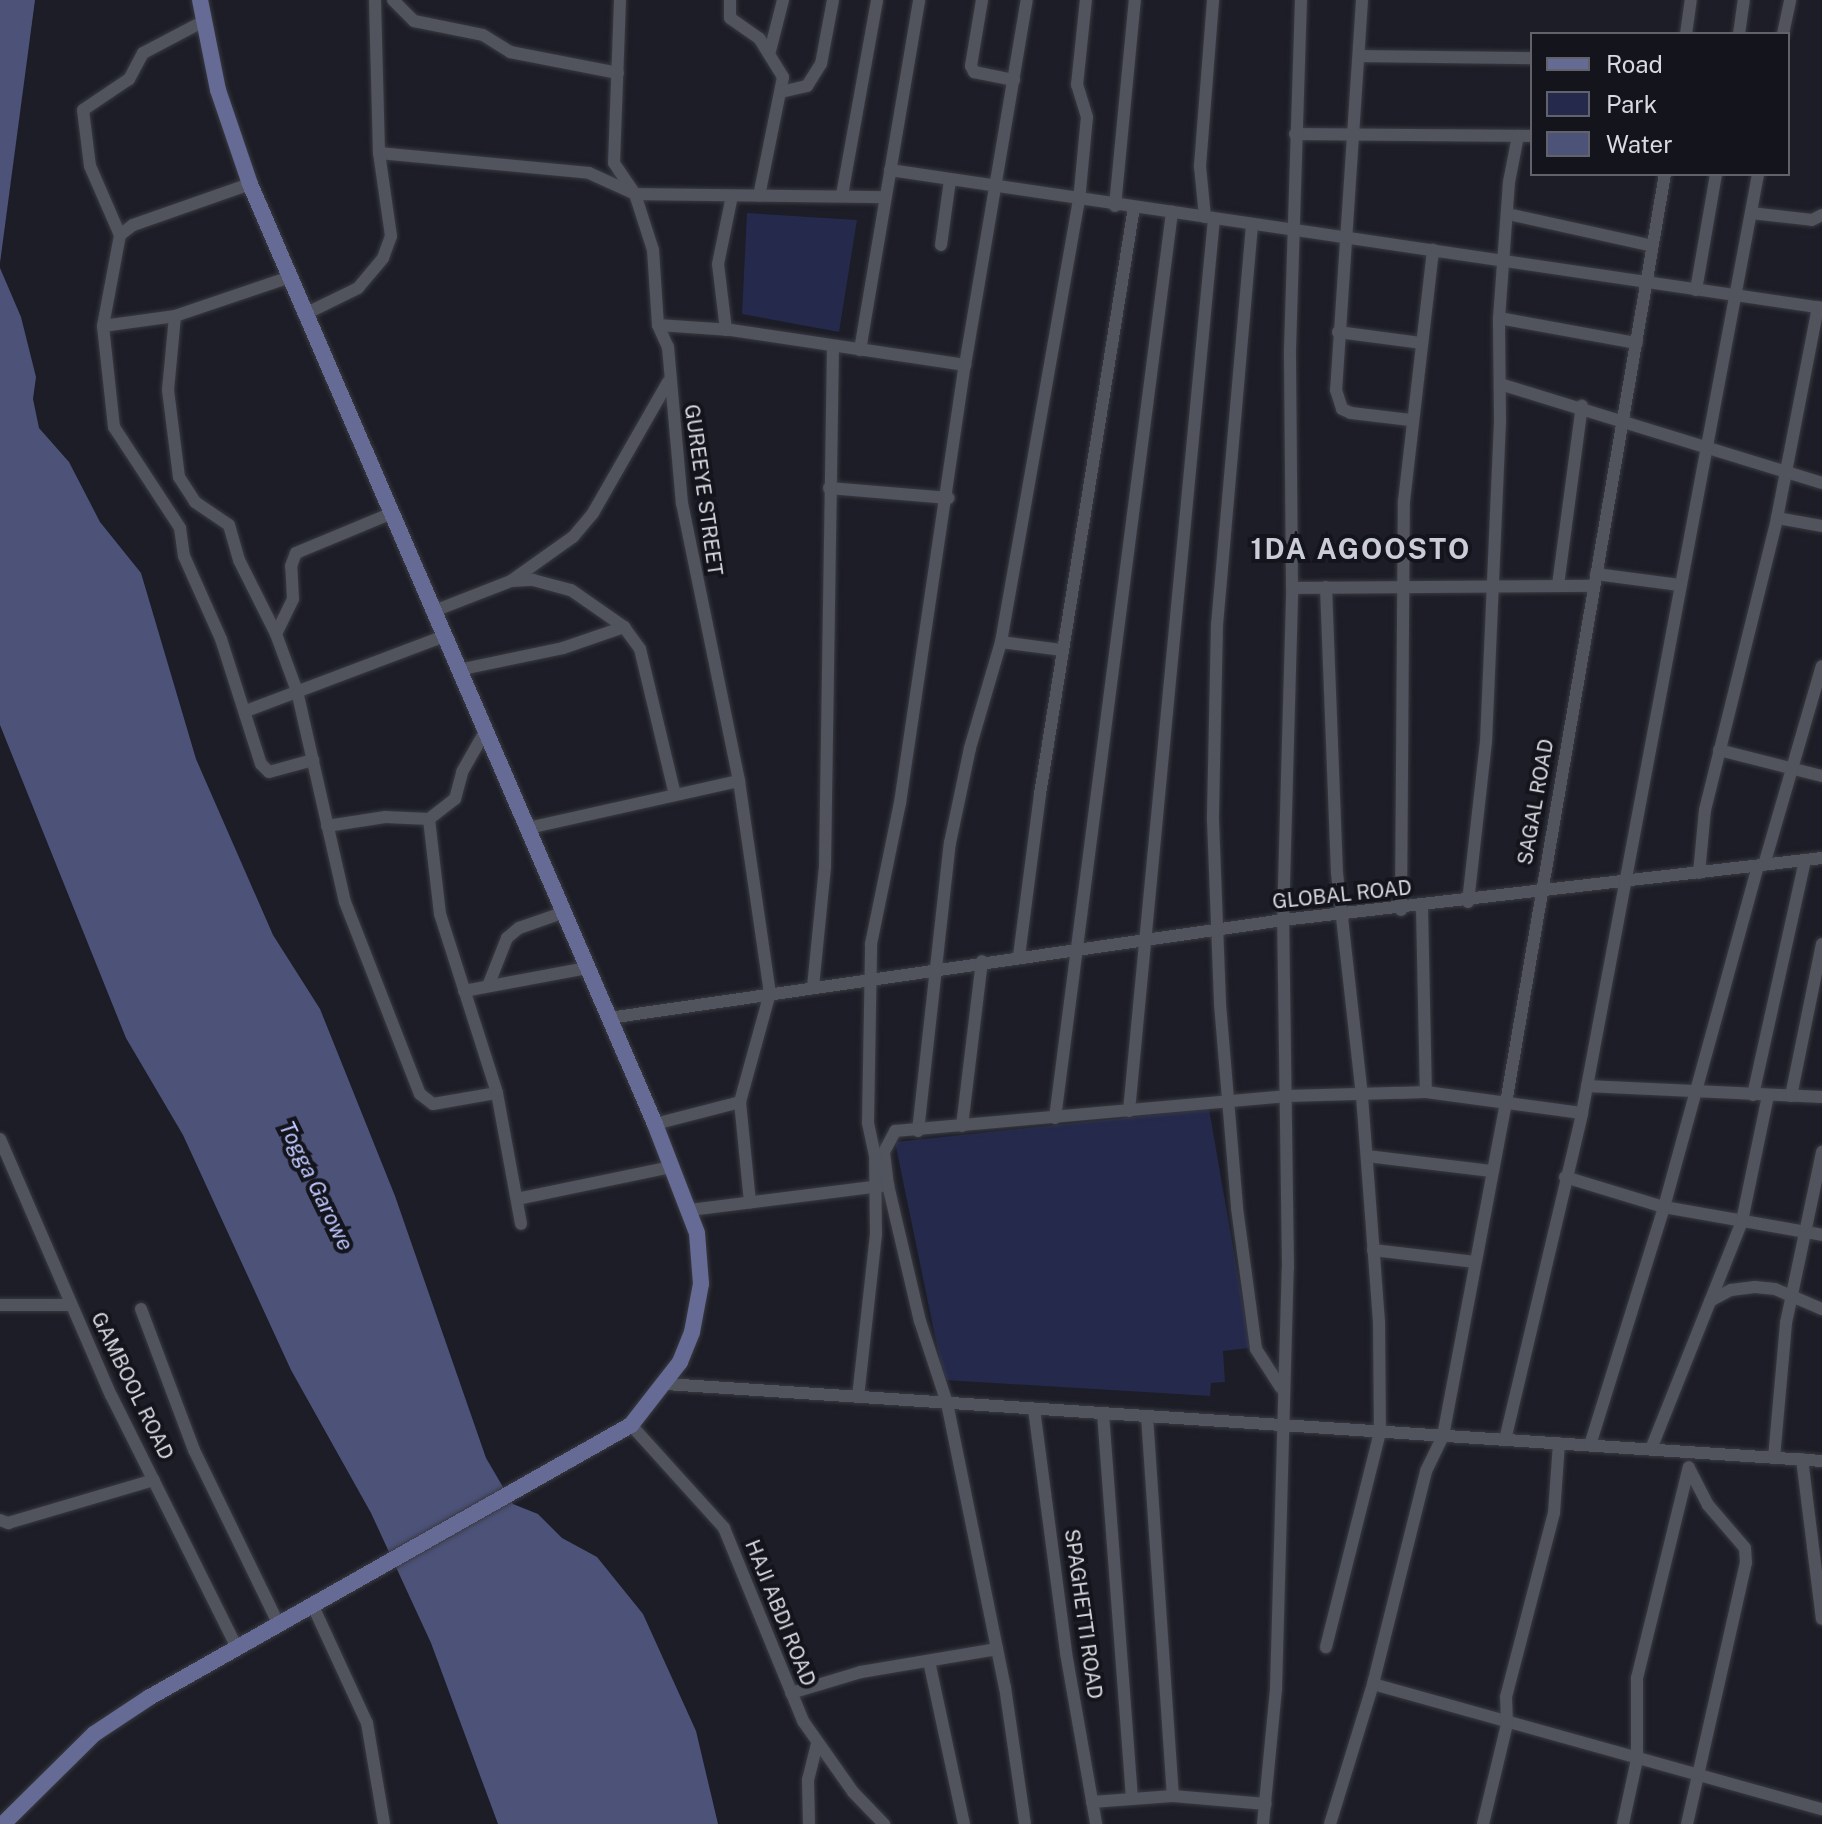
<!DOCTYPE html>
<html>
<head>
<meta charset="utf-8">
<style>
  body { margin:0 }
  #map { position:relative; width:1822px; height:1824px; overflow:hidden; background:#1c1d26; font-family:"Public Sans",sans-serif }
  div>[style] { position:absolute }
  [style*='--x'] { left:calc(var(--x)*1px); top:calc(var(--y)*1px); width:calc(var(--w)*1px); rotate:calc(var(--a)*1deg) }
  .green>* { inset:0; background:#25294c }
  .water>* { inset:0; background:#4d5279 }
  .roads { filter:drop-shadow(0 0 2px #393a41) drop-shadow(0 0 2px #393a41) }
  .minor>* { height:12px; margin:-6px; padding:0 6px; transform-origin:6px; border-radius:6px; background:#51535d }
  .major>* { height:16px; margin:-8px; padding:0 8px; transform-origin:8px; border-radius:8px; background:#656b95 }
  span { translate:-50% -50%; white-space:nowrap; text-align:center; line-height:1.15; -webkit-text-stroke:8px #13141c; paint-order:stroke }
  .street-label { font-size:20px; color:#d9dae0 }
  .water-label { font-size:22px; color:#bdc5fb; font-style:italic }
  .district-label { font-size:28px; color:#caccd8; font-weight:700; letter-spacing:2px }
  .legend { position:absolute; left:1530px; top:32px; width:260px; height:144px; box-sizing:border-box; background:#13141c; border:2px solid #62636a; margin:0; padding:10px 14px; list-style:none; font-size:24px; color:#d9dae0 }
  .legend li { display:flex; align-items:center; gap:16px; height:40px }
  .legend b { width:40px; border:2px solid #62636a }
</style>
</head>
<body>
<div id="map">
  <div class="green">
    <div style="clip-path:polygon(747px 213px,857px 220px,839px 332px,742px 314px)"></div>
    <div style="clip-path:polygon(1209px 1109px,1249px 1339px,1249px 1348px,1223px 1351px,1225px 1382px,1211px 1383px,1210px 1396px,944px 1380px,895px 1142px)"></div>
  </div>
  <div class="water">
    <div style="clip-path:polygon(0 0,35px 0,0 263px)"></div>
    <div style="clip-path:polygon(0 268px,21px 317px,36px 377px,33px 399px,39px 428px,69px 462px,100px 522px,141px 573px,196px 759px,273px 935px,320px 1009px,395px 1196px,486px 1458px,513px 1504px,538px 1514px,562px 1538px,597px 1557px,643px 1614px,696px 1731px,718px 1824px,498px 1824px,431px 1643px,371px 1513px,291px 1370px,183px 1135px,126px 1038px,0 725px)"></div>
  </div>
  <div class="roads">
    <div class="minor">
      <div style="--x:393;--y:0;--w:30;--a:45"></div>
      <div style="--x:414;--y:21;--w:70;--a:11.5"></div>
      <div style="--x:483;--y:35;--w:32;--a:32"></div>
      <div style="--x:510;--y:52;--w:110;--a:11"></div>
      <div style="--x:620;--y:0;--w:163;--a:92.1"></div>
      <div style="--x:614;--y:163;--w:37;--a:56"></div>
      <div style="--x:635;--y:194;--w:59;--a:72.2"></div>
      <div style="--x:653;--y:250;--w:75;--a:86.2"></div>
      <div style="--x:658;--y:325;--w:24;--a:66"></div>
      <div style="--x:668;--y:347;--w:157;--a:84.9"></div>
      <div style="--x:682;--y:503;--w:284;--a:78.4"></div>
      <div style="--x:739;--y:781;--w:214;--a:81.7"></div>
      <div style="--x:770;--y:993;--w:113;--a:105.4"></div>
      <div style="--x:740;--y:1102;--w:101;--a:84.3"></div>
      <div style="--x:730;--y:0;--w:18;--a:90"></div>
      <div style="--x:730;--y:18;--w:35;--a:35"></div>
      <div style="--x:759;--y:38;--w:46;--a:58.4"></div>
      <div style="--x:783;--y:77;--w:121;--a:101.4"></div>
      <div style="--x:982;--y:0;--w:67;--a:99.5"></div>
      <div style="--x:971;--y:66;--w:7;--a:63"></div>
      <div style="--x:974;--y:72;--w:41;--a:11.3"></div>
      <div style="--x:1362;--y:0;--w:391;--a:93.8"></div>
      <div style="--x:1336;--y:390;--w:20;--a:72"></div>
      <div style="--x:1342;--y:409;--w:10;--a:24"></div>
      <div style="--x:1351;--y:413;--w:60;--a:6.7"></div>
      <div style="--x:204;--y:21;--w:69;--a:152.3"></div>
      <div style="--x:143;--y:53;--w:30;--a:118"></div>
      <div style="--x:129;--y:79;--w:55;--a:146"></div>
      <div style="--x:83;--y:110;--w:56;--a:82.9"></div>
      <div style="--x:90;--y:166;--w:75;--a:66.5"></div>
      <div style="--x:120;--y:235;--w:93;--a:100.6"></div>
      <div style="--x:103;--y:326;--w:102;--a:83.8"></div>
      <div style="--x:114;--y:427;--w:121;--a:56.8"></div>
      <div style="--x:180;--y:528;--w:28;--a:82"></div>
      <div style="--x:184;--y:556;--w:91;--a:66"></div>
      <div style="--x:221;--y:639;--w:131;--a:72.3"></div>
      <div style="--x:261;--y:764;--w:11;--a:45"></div>
      <div style="--x:269;--y:772;--w:46;--a:-15.3"></div>
      <div style="--x:1686;--y:34;--w:34;--a:-82"></div>
      <div style="--x:1739;--y:34;--w:34;--a:-82"></div>
      <div style="--x:1783;--y:34;--w:35;--a:-78"></div>
      <div style="--x:770;--y:51;--w:53;--a:-75.7"></div>
      <div style="--x:1362;--y:56;--w:170;--a:0.7"></div>
      <div style="--x:781;--y:92;--w:27;--a:-13"></div>
      <div style="--x:807;--y:86;--w:26;--a:-58"></div>
      <div style="--x:821;--y:64;--w:65;--a:-79.4"></div>
      <div style="--x:1295;--y:134;--w:237;--a:0.5"></div>
      <div style="--x:379;--y:153;--w:211;--a:5.4"></div>
      <div style="--x:589;--y:173;--w:51;--a:24.5"></div>
      <div style="--x:635;--y:194;--w:250;--a:0.7"></div>
      <div style="--x:890;--y:170;--w:942;--a:8.42"></div>
      <div style="--x:842;--y:195;--w:198;--a:-79.8"></div>
      <div style="--x:1115;--y:206;--w:207;--a:-84.5"></div>
      <div style="--x:1751;--y:213;--w:61;--a:6.5"></div>
      <div style="--x:1812;--y:220;--w:11;--a:-27"></div>
      <div style="--x:1508;--y:214;--w:148;--a:12.4"></div>
      <div style="--x:1205;--y:217;--w:51;--a:-95.6"></div>
      <div style="--x:1200;--y:166;--w:167;--a:-85.5"></div>
      <div style="--x:1252;--y:225;--w:401;--a:95"></div>
      <div style="--x:1217;--y:624;--w:196;--a:91.2"></div>
      <div style="--x:1213;--y:820;--w:184;--a:87.8"></div>
      <div style="--x:1220;--y:1004;--w:205;--a:85.2"></div>
      <div style="--x:1237;--y:1208;--w:142;--a:82.3"></div>
      <div style="--x:1256;--y:1349;--w:46;--a:57.3"></div>
      <div style="--x:120;--y:235;--w:16;--a:-38"></div>
      <div style="--x:133;--y:225;--w:124;--a:-19.3"></div>
      <div style="--x:941;--y:245;--w:66;--a:-82.1"></div>
      <div style="--x:1696;--y:290;--w:118;--a:-80.2"></div>
      <div style="--x:305;--y:314;--w:59;--a:-26.1"></div>
      <div style="--x:358;--y:288;--w:39;--a:-50"></div>
      <div style="--x:383;--y:258;--w:23;--a:-70"></div>
      <div style="--x:391;--y:236;--w:84;--a:-98.2"></div>
      <div style="--x:379;--y:153;--w:153;--a:-91.5"></div>
      <div style="--x:175;--y:316;--w:74;--a:95.4"></div>
      <div style="--x:168;--y:390;--w:88;--a:82.8"></div>
      <div style="--x:179;--y:477;--w:30;--a:57"></div>
      <div style="--x:195;--y:502;--w:41;--a:34.1"></div>
      <div style="--x:229;--y:525;--w:36;--a:74"></div>
      <div style="--x:239;--y:560;--w:83;--a:63.4"></div>
      <div style="--x:276;--y:634;--w:61;--a:69.8"></div>
      <div style="--x:297;--y:691;--w:216;--a:77.2"></div>
      <div style="--x:345;--y:902;--w:206;--a:68.7"></div>
      <div style="--x:420;--y:1094;--w:16;--a:38"></div>
      <div style="--x:433;--y:1104;--w:65;--a:-9.8"></div>
      <div style="--x:1499;--y:318;--w:140;--a:10.3"></div>
      <div style="--x:658;--y:325;--w:73;--a:3.9"></div>
      <div style="--x:731;--y:330;--w:237;--a:8.5"></div>
      <div style="--x:103;--y:326;--w:73;--a:-7.9"></div>
      <div style="--x:175;--y:316;--w:121;--a:-18.7"></div>
      <div style="--x:726;--y:330;--w:66;--a:-96.9"></div>
      <div style="--x:718;--y:264;--w:69;--a:-78.4"></div>
      <div style="--x:1338;--y:332;--w:85;--a:7.5"></div>
      <div style="--x:860;--y:350;--w:355;--a:-80.4"></div>
      <div style="--x:1500;--y:384;--w:337;--a:17.1"></div>
      <div style="--x:829;--y:488;--w:120;--a:4.8"></div>
      <div style="--x:1777;--y:518;--w:46;--a:10.1"></div>
      <div style="--x:1596;--y:574;--w:84;--a:7.5"></div>
      <div style="--x:511;--y:581;--w:76;--a:-35.4"></div>
      <div style="--x:573;--y:537;--w:31;--a:-50"></div>
      <div style="--x:593;--y:513;--w:151;--a:-60.2"></div>
      <div style="--x:1558;--y:585;--w:181;--a:-82.4"></div>
      <div style="--x:1326;--y:587;--w:286;--a:87.8"></div>
      <div style="--x:1337;--y:873;--w:224;--a:83.6"></div>
      <div style="--x:1362;--y:1096;--w:227;--a:85.7"></div>
      <div style="--x:1379;--y:1322;--w:110;--a:89.5"></div>
      <div style="--x:1380;--y:1432;--w:222;--a:104.1"></div>
      <div style="--x:1292;--y:588;--w:302;--a:-0.4"></div>
      <div style="--x:434;--y:611;--w:83;--a:-21.3"></div>
      <div style="--x:511;--y:581;--w:22;--a:-3"></div>
      <div style="--x:533;--y:580;--w:39;--a:15"></div>
      <div style="--x:571;--y:590;--w:65;--a:34.9"></div>
      <div style="--x:276;--y:634;--w:39;--a:-64"></div>
      <div style="--x:293;--y:599;--w:33;--a:-93"></div>
      <div style="--x:291;--y:566;--w:14;--a:-69"></div>
      <div style="--x:296;--y:553;--w:104;--a:-22.6"></div>
      <div style="--x:1001;--y:642;--w:62;--a:7.5"></div>
      <div style="--x:458;--y:670;--w:107;--a:-11.8"></div>
      <div style="--x:563;--y:648;--w:65;--a:-19"></div>
      <div style="--x:624;--y:627;--w:27;--a:54"></div>
      <div style="--x:640;--y:649;--w:146;--a:76.5"></div>
      <div style="--x:246;--y:711;--w:213;--a:-20.7"></div>
      <div style="--x:1719;--y:750;--w:106;--a:14.2"></div>
      <div style="--x:429;--y:819;--w:96;--a:83.4"></div>
      <div style="--x:440;--y:914;--w:188;--a:72.3"></div>
      <div style="--x:497;--y:1093;--w:133;--a:79.6"></div>
      <div style="--x:327;--y:826;--w:59;--a:-8.8"></div>
      <div style="--x:385;--y:817;--w:44;--a:2.6"></div>
      <div style="--x:429;--y:819;--w:33;--a:-38"></div>
      <div style="--x:455;--y:799;--w:28;--a:-75"></div>
      <div style="--x:462;--y:772;--w:48;--a:-60.3"></div>
      <div style="--x:528;--y:828;--w:216;--a:-12.6"></div>
      <div style="--x:1764;--y:865;--w:207;--a:-73.8"></div>
      <div style="--x:1699;--y:873;--w:63;--a:-84.6"></div>
      <div style="--x:1705;--y:810;--w:301;--a:-76.1"></div>
      <div style="--x:1777;--y:518;--w:215;--a:-79"></div>
      <div style="--x:1468;--y:902;--w:161;--a:-83.6"></div>
      <div style="--x:1486;--y:742;--w:322;--a:-87.5"></div>
      <div style="--x:1500;--y:420;--w:102;--a:-90.6"></div>
      <div style="--x:1499;--y:318;--w:136;--a:-85.8"></div>
      <div style="--x:1509;--y:182;--w:47;--a:-78.9"></div>
      <div style="--x:1422;--y:907;--w:185;--a:88.8"></div>
      <div style="--x:1401;--y:910;--w:409;--a:-89.6"></div>
      <div style="--x:1404;--y:501;--w:253;--a:-83.4"></div>
      <div style="--x:1019;--y:956;--w:163;--a:-82.6"></div>
      <div style="--x:1040;--y:794;--w:594;--a:-80.9"></div>
      <div style="--x:488;--y:986;--w:52;--a:-68.4"></div>
      <div style="--x:507;--y:938;--w:16;--a:-40"></div>
      <div style="--x:519;--y:928;--w:49;--a:-19.2"></div>
      <div style="--x:813;--y:987;--w:122;--a:-84.3"></div>
      <div style="--x:825;--y:866;--w:520;--a:-89.12"></div>
      <div style="--x:464;--y:991;--w:125;--a:-10.6"></div>
      <div style="--x:609;--y:1018;--w:681;--a:-8.27"></div>
      <div style="--x:1283;--y:920;--w:543;--a:-6.56"></div>
      <div style="--x:1587;--y:1086;--w:235;--a:2.7"></div>
      <div style="--x:1753;--y:1095;--w:241;--a:-77.5"></div>
      <div style="--x:1791;--y:1096;--w:155;--a:-78.5"></div>
      <div style="--x:1129;--y:1111;--w:896;--a:-84.56"></div>
      <div style="--x:1055;--y:1118;--w:914;--a:-82.64"></div>
      <div style="--x:655;--y:1124;--w:88;--a:-14.5"></div>
      <div style="--x:962;--y:1126;--w:166;--a:-83.1"></div>
      <div style="--x:918;--y:1131;--w:290;--a:-83.7"></div>
      <div style="--x:950;--y:843;--w:97;--a:-78.1"></div>
      <div style="--x:970;--y:748;--w:110;--a:-73.7"></div>
      <div style="--x:1001;--y:642;--w:448;--a:-80"></div>
      <div style="--x:1079;--y:201;--w:84;--a:-84.6"></div>
      <div style="--x:1087;--y:117;--w:34;--a:-107"></div>
      <div style="--x:1077;--y:85;--w:85;--a:-84"></div>
      <div style="--x:0;--y:1139;--w:279;--a:66.6"></div>
      <div style="--x:111;--y:1395;--w:280;--a:63.5"></div>
      <div style="--x:1367;--y:1156;--w:125;--a:6.9"></div>
      <div style="--x:1565;--y:1177;--w:103;--a:16.9"></div>
      <div style="--x:1664;--y:1207;--w:160;--a:10"></div>
      <div style="--x:888;--y:1185;--w:140;--a:76.8"></div>
      <div style="--x:920;--y:1321;--w:86;--a:71.8"></div>
      <div style="--x:947;--y:1403;--w:290;--a:78.5"></div>
      <div style="--x:1005;--y:1687;--w:138;--a:81.7"></div>
      <div style="--x:517;--y:1199;--w:158;--a:-11.7"></div>
      <div style="--x:690;--y:1210;--w:200;--a:-7.2"></div>
      <div style="--x:888;--y:1185;--w:33;--a:-97"></div>
      <div style="--x:884;--y:1152;--w:24;--a:-62"></div>
      <div style="--x:895;--y:1131;--w:394;--a:-5.1"></div>
      <div style="--x:1287;--y:1096;--w:139;--a:-1.6"></div>
      <div style="--x:1426;--y:1092;--w:157;--a:7.7"></div>
      <div style="--x:1373;--y:1250;--w:103;--a:6.7"></div>
      <div style="--x:1710;--y:1301;--w:24;--a:-28"></div>
      <div style="--x:1731;--y:1290;--w:24;--a:-7"></div>
      <div style="--x:1755;--y:1287;--w:20;--a:6"></div>
      <div style="--x:1775;--y:1289;--w:51;--a:23.1"></div>
      <div style="--x:0;--y:1305;--w:71;--a:0"></div>
      <div style="--x:141;--y:1309;--w:151;--a:69.4"></div>
      <div style="--x:194;--y:1450;--w:192;--a:64.1"></div>
      <div style="--x:666;--y:1384;--w:1159;--a:3.81"></div>
      <div style="--x:858;--y:1397;--w:163;--a:-83.7"></div>
      <div style="--x:876;--y:1235;--w:79;--a:-90.7"></div>
      <div style="--x:875;--y:1156;--w:34;--a:-102"></div>
      <div style="--x:868;--y:1123;--w:179;--a:-89"></div>
      <div style="--x:871;--y:944;--w:144;--a:-78.4"></div>
      <div style="--x:900;--y:803;--w:443;--a:-81.6"></div>
      <div style="--x:965;--y:365;--w:370;--a:-80.4"></div>
      <div style="--x:1034;--y:1409;--w:246;--a:82.5"></div>
      <div style="--x:1066;--y:1653;--w:174;--a:80"></div>
      <div style="--x:1103;--y:1413;--w:386;--a:85.7"></div>
      <div style="--x:1147;--y:1416;--w:381;--a:86.1"></div>
      <div style="--x:631;--y:1425;--w:139;--a:47.9"></div>
      <div style="--x:724;--y:1528;--w:209;--a:67.7"></div>
      <div style="--x:803;--y:1721;--w:87;--a:54.8"></div>
      <div style="--x:853;--y:1792;--w:45;--a:45.9"></div>
      <div style="--x:1505;--y:1440;--w:336;--a:-76.7"></div>
      <div style="--x:1582;--y:1113;--w:955;--a:-79.38"></div>
      <div style="--x:1590;--y:1445;--w:249;--a:-72.7"></div>
      <div style="--x:1664;--y:1207;--w:354;--a:-74.6"></div>
      <div style="--x:1651;--y:1449;--w:245;--a:-68.2"></div>
      <div style="--x:1742;--y:1221;--w:128;--a:-78.3"></div>
      <div style="--x:1774;--y:1458;--w:136;--a:-84.9"></div>
      <div style="--x:1786;--y:1323;--w:175;--a:-78.1"></div>
      <div style="--x:1802;--y:1459;--w:161;--a:82.9"></div>
      <div style="--x:0;--y:1520;--w:9;--a:21"></div>
      <div style="--x:8;--y:1523;--w:152;--a:-16.4"></div>
      <div style="--x:312;--y:1604;--w:131;--a:65.2"></div>
      <div style="--x:367;--y:1723;--w:102;--a:80.4"></div>
      <div style="--x:929;--y:1661;--w:167;--a:77.9"></div>
      <div style="--x:1373;--y:1684;--w:466;--a:15.6"></div>
      <div style="--x:791;--y:1693;--w:73;--a:-16.7"></div>
      <div style="--x:861;--y:1672;--w:138;--a:-9.6"></div>
      <div style="--x:1092;--y:1802;--w:81;--a:-4.2"></div>
      <div style="--x:1173;--y:1796;--w:93;--a:4.9"></div>
      <div style="--x:809;--y:1824;--w:44;--a:-91.3"></div>
      <div style="--x:808;--y:1780;--w:36;--a:-76"></div>
      <div style="--x:1263;--y:1824;--w:136;--a:-84.5"></div>
      <div style="--x:1276;--y:1689;--w:421;--a:-88.4"></div>
      <div style="--x:1288;--y:1268;--w:348;--a:-90.8"></div>
      <div style="--x:1283;--y:920;--w:332;--a:-88.4"></div>
      <div style="--x:1292;--y:588;--w:239;--a:-90.5"></div>
      <div style="--x:1290;--y:349;--w:349;--a:-88.2"></div>
      <div style="--x:1330;--y:1824;--w:146;--a:-72.9"></div>
      <div style="--x:1373;--y:1684;--w:219;--a:-76"></div>
      <div style="--x:1426;--y:1471;--w:39;--a:-64"></div>
      <div style="--x:1443;--y:1436;--w:339;--a:-79.3"></div>
      <div style="--x:1506;--y:1103;--w:943;--a:-80.29"></div>
      <div style="--x:1483;--y:1824;--w:103;--a:-76.5"></div>
      <div style="--x:1507;--y:1724;--w:27;--a:-92"></div>
      <div style="--x:1506;--y:1697;--w:190;--a:-75.4"></div>
      <div style="--x:1554;--y:1513;--w:70;--a:-85.9"></div>
      <div style="--x:1623;--y:1824;--w:66;--a:-77.8"></div>
      <div style="--x:1637;--y:1759;--w:81;--a:-90"></div>
      <div style="--x:1637;--y:1678;--w:217;--a:-76.2"></div>
      <div style="--x:1687;--y:1824;--w:268;--a:-77.3"></div>
      <div style="--x:1746;--y:1563;--w:15;--a:-94"></div>
      <div style="--x:1745;--y:1548;--w:57;--a:-130.7"></div>
      <div style="--x:1708;--y:1505;--w:42;--a:-117.2"></div>
    </div>
    <div class="major">
      <div style="--x:3;--y:1824;--w:128;--a:-44.7"></div>
      <div style="--x:94;--y:1734;--w:67;--a:-33.5"></div>
      <div style="--x:150;--y:1697;--w:553;--a:-29.49"></div>
      <div style="--x:631;--y:1425;--w:80;--a:-52.1"></div>
      <div style="--x:680;--y:1362;--w:32;--a:-68"></div>
      <div style="--x:692;--y:1332;--w:49;--a:-79.4"></div>
      <div style="--x:701;--y:1284;--w:51;--a:-94.5"></div>
      <div style="--x:697;--y:1233;--w:117;--a:-111.1"></div>
      <div style="--x:655;--y:1124;--w:1024;--a:-113.31"></div>
      <div style="--x:250;--y:184;--w:99;--a:-108.8"></div>
      <div style="--x:218;--y:90;--w:92;--a:-101.3"></div>
    </div>
  </div>
  <div class="street-label">
    <span style="left:703px;top:490px;rotate:82deg">GUREEYE STREET</span>
    <span style="left:1536px;top:802px;rotate:-80deg">SAGAL ROAD</span>
    <span style="left:1342px;top:895px;rotate:-6deg">GLOBAL ROAD</span>
    <span style="left:132px;top:1386px;rotate:64deg">GAMBOOL ROAD</span>
    <span style="left:780px;top:1613px;rotate:68deg">HAJI ABDI ROAD</span>
    <span style="left:1083px;top:1614px;rotate:82deg">SPAGHETTI ROAD</span>
  </div>
  <div class="water-label">
    <span style="left:316px;top:1186px;rotate:64deg">Togga Garowe</span>
  </div>
  <div class="district-label">
    <span style="left:1361px;top:549px">1DA AGOOSTO</span>
  </div>
  <ul class="legend">
  <li><b style="height:10px;background:#656b95"></b>Road</li>
  <li><b style="height:22px;background:#25294c"></b>Park</li>
  <li><b style="height:22px;background:#4d5279"></b>Water</li>
  </ul>
</div>
</body>
</html>
